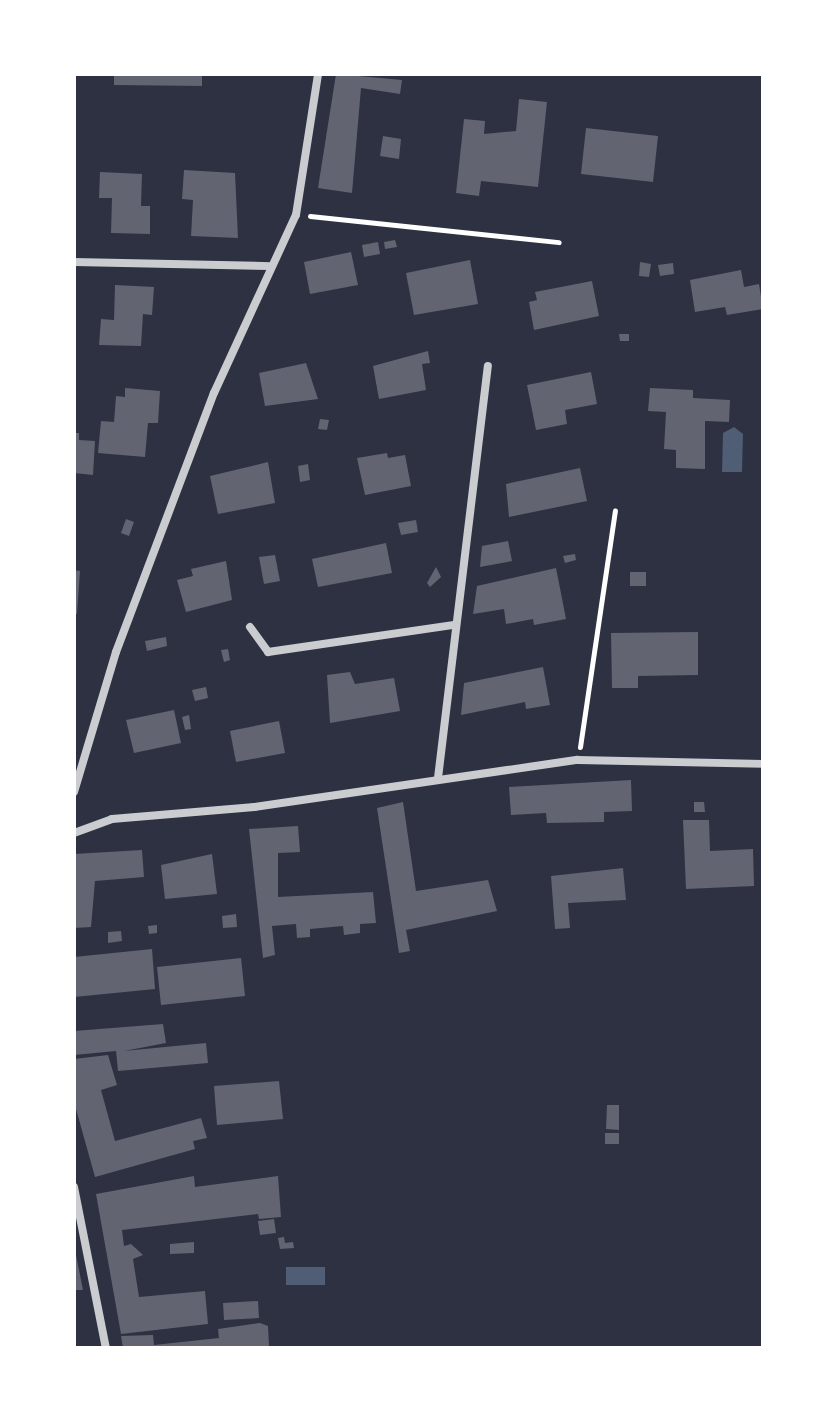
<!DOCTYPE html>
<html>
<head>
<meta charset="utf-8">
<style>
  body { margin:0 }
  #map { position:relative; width:837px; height:1422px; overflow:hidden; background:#2d3142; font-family:"Archivo Narrow",sans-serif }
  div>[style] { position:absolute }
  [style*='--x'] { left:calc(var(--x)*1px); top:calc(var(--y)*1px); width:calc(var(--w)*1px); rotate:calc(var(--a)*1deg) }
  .water>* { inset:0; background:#4f5d75 }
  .building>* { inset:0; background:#626471 }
  .path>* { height:5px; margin:-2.5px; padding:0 2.5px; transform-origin:2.5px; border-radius:2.5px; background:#fff }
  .minor>* { height:8px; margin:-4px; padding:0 4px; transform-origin:4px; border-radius:4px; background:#caccd0 }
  span { translate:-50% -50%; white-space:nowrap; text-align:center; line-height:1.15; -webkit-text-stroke:8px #fff; paint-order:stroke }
  .frame { position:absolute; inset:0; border:76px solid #fff; pointer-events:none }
</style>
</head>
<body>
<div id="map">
  <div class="water">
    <div style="clip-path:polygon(734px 427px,743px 434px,742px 472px,722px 472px,723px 433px)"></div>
    <div style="clip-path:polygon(286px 1267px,325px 1267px,325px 1285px,286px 1285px)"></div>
  </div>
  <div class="building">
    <div style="clip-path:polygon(114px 74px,202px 74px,202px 86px,114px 85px)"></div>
    <div style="clip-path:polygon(336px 74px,402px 80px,400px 94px,361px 88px,352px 193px,318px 188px)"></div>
    <div style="clip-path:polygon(519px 99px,547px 102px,538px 187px,481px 181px,479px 196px,456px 193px,464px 119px,485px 121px,484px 134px,516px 131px)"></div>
    <div style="clip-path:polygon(586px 128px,658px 136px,653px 182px,581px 174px)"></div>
    <div style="clip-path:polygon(383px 136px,401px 139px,399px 159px,380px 156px)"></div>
    <div style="clip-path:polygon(184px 170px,235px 173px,238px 238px,191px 236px,193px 200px,182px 199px)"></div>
    <div style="clip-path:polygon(100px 172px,142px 174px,141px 206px,150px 206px,150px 234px,111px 233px,112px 198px,99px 198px)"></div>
    <div style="clip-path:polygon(395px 240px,397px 247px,385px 249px,384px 242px)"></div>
    <div style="clip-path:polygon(378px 242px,380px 254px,364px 257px,362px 245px)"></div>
    <div style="clip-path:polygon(351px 252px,358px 285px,310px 294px,304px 262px)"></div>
    <div style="clip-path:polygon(470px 260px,478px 304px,414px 315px,406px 273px)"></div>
    <div style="clip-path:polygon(640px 262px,651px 264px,649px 277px,639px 276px)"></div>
    <div style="clip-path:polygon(673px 263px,674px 274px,660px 276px,658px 265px)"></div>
    <div style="clip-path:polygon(741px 270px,744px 287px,759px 284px,763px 309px,727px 315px,725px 307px,695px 312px,690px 280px)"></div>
    <div style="clip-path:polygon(592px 281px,599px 316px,534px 330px,529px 302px,537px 300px,535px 292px)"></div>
    <div style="clip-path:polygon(115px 285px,154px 287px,152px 315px,143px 314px,141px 346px,99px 345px,101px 319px,114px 320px)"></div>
    <div style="clip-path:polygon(619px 334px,629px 334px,629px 341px,620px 341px)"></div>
    <div style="clip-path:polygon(428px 351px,430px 363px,422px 364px,426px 390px,379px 399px,373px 366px)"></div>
    <div style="clip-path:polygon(306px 363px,318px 399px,265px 406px,259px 373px)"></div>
    <div style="clip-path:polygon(591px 372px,597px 404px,565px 410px,567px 424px,536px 430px,527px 385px)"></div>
    <div style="clip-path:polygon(125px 388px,160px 391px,158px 423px,148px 423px,145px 457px,98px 453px,101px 421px,114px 422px,116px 396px,125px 397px)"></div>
    <div style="clip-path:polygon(650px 388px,693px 390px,693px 398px,730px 400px,729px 422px,705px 421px,705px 469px,676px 468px,676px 450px,664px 449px,666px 412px,648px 411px)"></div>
    <div style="clip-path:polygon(320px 419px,329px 420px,327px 430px,318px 429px)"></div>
    <div style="clip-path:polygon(74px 433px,79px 433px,79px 440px,95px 441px,93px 475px,74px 473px)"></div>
    <div style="clip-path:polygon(387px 453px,388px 458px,405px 455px,411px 486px,365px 495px,357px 458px)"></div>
    <div style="clip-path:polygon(268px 462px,275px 503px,218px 514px,210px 476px)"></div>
    <div style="clip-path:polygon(308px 464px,310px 480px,300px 482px,298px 466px)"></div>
    <div style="clip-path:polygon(580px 468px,587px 501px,509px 517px,506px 484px)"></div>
    <div style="clip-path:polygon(126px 519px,134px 522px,129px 536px,121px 533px)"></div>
    <div style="clip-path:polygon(416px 520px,418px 532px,401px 535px,398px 523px)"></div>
    <div style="clip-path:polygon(508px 541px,512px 561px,480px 567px,482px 546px)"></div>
    <div style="clip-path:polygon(386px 543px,392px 573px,318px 587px,312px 559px)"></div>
    <div style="clip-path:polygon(575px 554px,576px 560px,565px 563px,563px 556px)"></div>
    <div style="clip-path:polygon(275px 555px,280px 581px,264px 584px,259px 557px)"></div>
    <div style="clip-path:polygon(226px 561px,232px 600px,186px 612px,177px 580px,193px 576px,191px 569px)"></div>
    <div style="clip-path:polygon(436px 567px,441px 577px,430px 587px,427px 583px)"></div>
    <div style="clip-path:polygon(556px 568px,566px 619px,534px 625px,533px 619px,506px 624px,504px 609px,473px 614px,477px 586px)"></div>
    <div style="clip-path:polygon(74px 570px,80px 571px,77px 614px,74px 614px)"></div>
    <div style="clip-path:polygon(630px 572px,646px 572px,646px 586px,630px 586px)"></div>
    <div style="clip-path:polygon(698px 632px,698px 675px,638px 676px,638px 688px,612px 688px,611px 633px)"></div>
    <div style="clip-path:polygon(166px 637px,167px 646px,147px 651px,145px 641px)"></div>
    <div style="clip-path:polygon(228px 649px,230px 660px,224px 662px,221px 650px)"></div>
    <div style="clip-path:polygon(543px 667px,550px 705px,526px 709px,525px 702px,461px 715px,464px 683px)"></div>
    <div style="clip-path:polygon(350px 672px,355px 684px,394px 678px,400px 711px,330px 723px,327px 675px)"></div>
    <div style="clip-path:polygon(206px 687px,208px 698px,195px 701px,192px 690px)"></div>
    <div style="clip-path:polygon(174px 710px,181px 743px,134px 753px,126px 720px)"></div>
    <div style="clip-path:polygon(189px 715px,191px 729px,185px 730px,182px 717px)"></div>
    <div style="clip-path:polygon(279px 721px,285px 753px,236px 762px,230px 731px)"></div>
    <div style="clip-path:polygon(631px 780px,632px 811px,604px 812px,604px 822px,547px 823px,546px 813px,511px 815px,509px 787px)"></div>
    <div style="clip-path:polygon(403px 802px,416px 891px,488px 880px,497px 911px,406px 930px,410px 951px,399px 953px,377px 808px)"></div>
    <div style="clip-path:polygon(694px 802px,704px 802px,705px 812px,694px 812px)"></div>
    <div style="clip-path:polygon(683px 820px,709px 820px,710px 851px,753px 849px,754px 886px,686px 889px)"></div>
    <div style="clip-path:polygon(298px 826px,300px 852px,278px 853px,278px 897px,373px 892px,376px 923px,360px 924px,360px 933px,344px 935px,343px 926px,310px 929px,310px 937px,297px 938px,296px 924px,272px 926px,275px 955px,263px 958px,249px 829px)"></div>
    <div style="clip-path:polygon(142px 850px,144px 877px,95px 881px,91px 927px,74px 928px,74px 854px)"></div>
    <div style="clip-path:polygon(212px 854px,217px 894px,165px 899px,161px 865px)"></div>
    <div style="clip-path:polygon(623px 868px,626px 900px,568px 903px,570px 928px,555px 929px,551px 876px)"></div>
    <div style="clip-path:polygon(236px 914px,237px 927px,223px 928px,222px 916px)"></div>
    <div style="clip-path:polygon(157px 925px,157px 933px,149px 934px,148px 926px)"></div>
    <div style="clip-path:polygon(121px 931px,122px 941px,108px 943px,108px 932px)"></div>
    <div style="clip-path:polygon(152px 949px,155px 989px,74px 997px,74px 957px)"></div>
    <div style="clip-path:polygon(241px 958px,245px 996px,161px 1005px,157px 967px)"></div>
    <div style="clip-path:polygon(163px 1024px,166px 1043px,124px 1051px,206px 1043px,208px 1063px,118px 1071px,116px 1051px,74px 1055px,74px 1031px)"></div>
    <div style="clip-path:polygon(108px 1055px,117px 1085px,101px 1090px,115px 1141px,201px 1118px,207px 1138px,193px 1141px,195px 1149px,95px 1177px,74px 1102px,74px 1059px)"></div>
    <div style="clip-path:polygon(279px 1081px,283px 1119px,217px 1125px,214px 1086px)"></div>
    <div style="clip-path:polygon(607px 1105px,619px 1105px,619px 1130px,606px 1129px)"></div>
    <div style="clip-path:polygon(605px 1133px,619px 1133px,619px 1144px,605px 1144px)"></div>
    <div style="clip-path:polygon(194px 1176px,195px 1187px,278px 1176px,281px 1217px,259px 1219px,258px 1214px,122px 1230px,124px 1246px,131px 1244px,143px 1255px,133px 1259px,139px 1297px,205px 1291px,208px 1324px,121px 1334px,96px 1194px)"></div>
    <div style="clip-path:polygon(274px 1219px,276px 1233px,260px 1235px,258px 1221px)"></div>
    <div style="clip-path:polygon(284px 1237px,285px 1243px,293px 1242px,294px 1248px,280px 1249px,278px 1238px)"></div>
    <div style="clip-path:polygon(194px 1242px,194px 1253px,170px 1254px,170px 1244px)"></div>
    <div style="clip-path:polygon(74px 1250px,75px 1250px,83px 1290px,74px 1290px)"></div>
    <div style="clip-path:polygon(258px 1301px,259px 1318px,224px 1320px,223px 1303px)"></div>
    <div style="clip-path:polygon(260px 1323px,268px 1326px,269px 1346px,262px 1348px,123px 1348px,121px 1336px,153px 1335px,154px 1345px,219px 1338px,218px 1329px)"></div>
  </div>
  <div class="path">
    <div style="--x:310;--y:216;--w:250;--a:6"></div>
    <div style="--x:580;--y:747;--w:239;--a:-81.6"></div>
  </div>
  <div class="minor">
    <div style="--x:74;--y:262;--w:197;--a:1.2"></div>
    <div style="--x:250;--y:627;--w:31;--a:54"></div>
    <div style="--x:268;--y:652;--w:188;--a:-8.3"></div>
    <div style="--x:438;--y:778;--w:415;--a:-83.1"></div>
    <div style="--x:74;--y:792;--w:146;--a:-73.3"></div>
    <div style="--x:116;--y:652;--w:277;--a:-69.3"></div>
    <div style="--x:214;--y:393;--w:196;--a:-65.3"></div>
    <div style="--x:296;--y:215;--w:143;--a:-81.1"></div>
    <div style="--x:74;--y:833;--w:40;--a:-20.2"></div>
    <div style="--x:112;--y:819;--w:143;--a:-4.8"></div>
    <div style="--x:254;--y:807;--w:327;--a:-8.3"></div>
    <div style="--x:578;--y:760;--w:185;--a:1.2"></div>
    <div style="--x:74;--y:1187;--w:164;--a:78.8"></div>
  </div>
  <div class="frame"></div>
</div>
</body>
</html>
